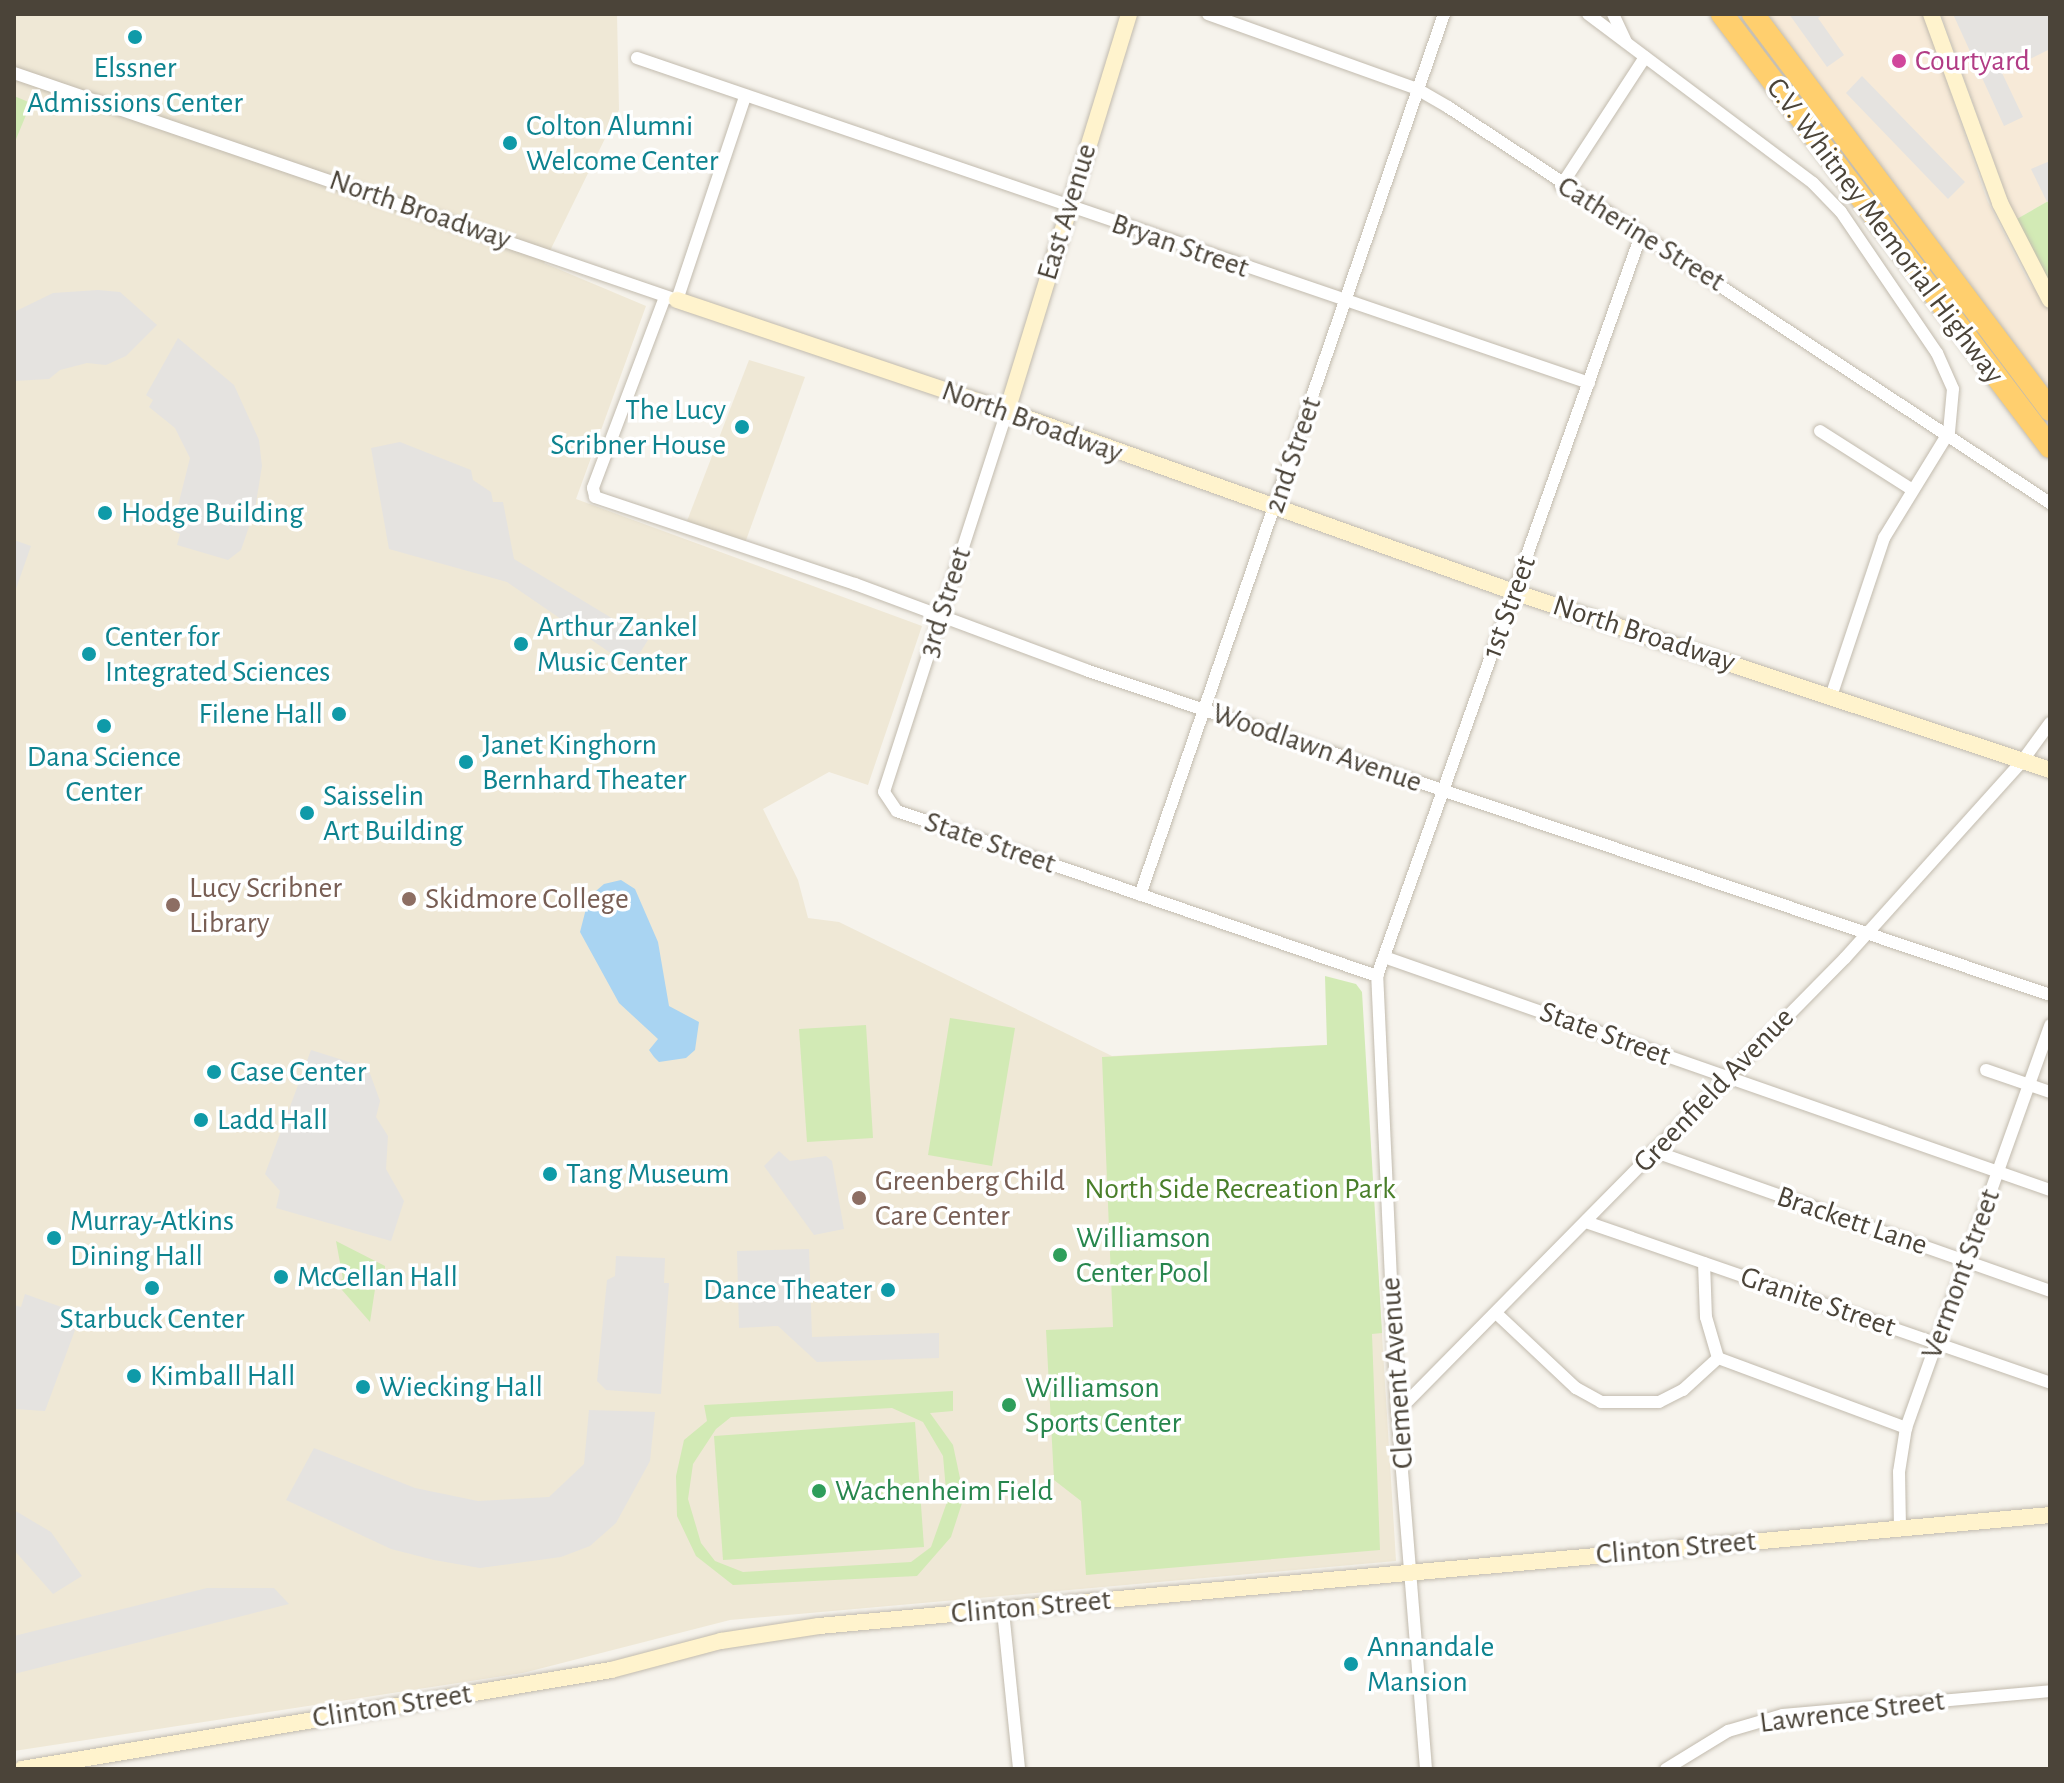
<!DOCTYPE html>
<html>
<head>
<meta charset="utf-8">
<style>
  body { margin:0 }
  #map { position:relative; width:2064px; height:1783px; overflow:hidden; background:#f6f3ec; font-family:"Alegreya Sans",sans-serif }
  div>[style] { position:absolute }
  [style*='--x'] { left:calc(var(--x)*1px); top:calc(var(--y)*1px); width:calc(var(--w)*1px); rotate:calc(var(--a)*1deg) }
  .commercial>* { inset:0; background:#f7ead8 }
  .education>* { inset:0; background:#efe8d6 }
  .green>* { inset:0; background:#d2eab5 }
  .parking>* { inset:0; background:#e5e3e0 }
  .water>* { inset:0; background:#a9d4f2 }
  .roads { filter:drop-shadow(0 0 2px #c2bbae) drop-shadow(0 0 2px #c2bbae) }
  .street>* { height:12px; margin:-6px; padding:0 6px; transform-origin:6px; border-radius:6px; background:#fff }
  .secondary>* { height:16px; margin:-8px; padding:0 8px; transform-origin:8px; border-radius:8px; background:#fff3cd }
  .highway>* { height:22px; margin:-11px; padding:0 11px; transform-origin:11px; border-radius:11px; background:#ffcf6e }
  .dots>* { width:22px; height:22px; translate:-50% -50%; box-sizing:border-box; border:4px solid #fff; border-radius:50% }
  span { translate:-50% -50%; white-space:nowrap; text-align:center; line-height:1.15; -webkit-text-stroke:7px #fff; paint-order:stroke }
  .hotel-label { font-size:30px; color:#b23c85 }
  .left { translate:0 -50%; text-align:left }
  .culture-label { font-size:30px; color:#0d838f }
  .right { translate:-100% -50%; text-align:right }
  .street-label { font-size:30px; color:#4b4439 }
  .education-label { font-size:30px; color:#785e54 }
  .park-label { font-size:30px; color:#4a7f2a }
  .leisure-label { font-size:30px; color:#27864d }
  .frame { position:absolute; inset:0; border:16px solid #4b4439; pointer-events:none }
</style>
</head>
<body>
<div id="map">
  <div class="commercial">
    <div style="clip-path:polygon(1764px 14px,1924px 14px,1987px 200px,2027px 279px,2050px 310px,2050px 392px)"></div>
    <div style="clip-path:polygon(1941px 14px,2050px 14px,2050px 200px,2015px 220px)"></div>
  </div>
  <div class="education">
    <div style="clip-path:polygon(14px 14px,617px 14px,619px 110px,544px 263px,646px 306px,576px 499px,922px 626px,868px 785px,829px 772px,763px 809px,798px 880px,808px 918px,839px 922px,1112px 1056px,1364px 1043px,1396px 1561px,730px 1620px,523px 1673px,14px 1751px)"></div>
    <div style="clip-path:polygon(749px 360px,805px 377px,745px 543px,687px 521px)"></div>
  </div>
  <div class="green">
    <div style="clip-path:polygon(14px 96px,31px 103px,14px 144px)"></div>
    <div style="clip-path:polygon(2050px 200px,2050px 283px,2015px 220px)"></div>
    <div style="clip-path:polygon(1325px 976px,1356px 984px,1362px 992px,1382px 1333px,1372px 1334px,1380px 1550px,1086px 1575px,1081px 1501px,1054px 1480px,1046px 1330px,1113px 1327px,1102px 1057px,1327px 1045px)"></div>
    <div style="clip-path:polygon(950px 1018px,1015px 1028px,992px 1166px,928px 1155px)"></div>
    <div style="clip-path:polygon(866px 1025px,873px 1138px,807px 1142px,799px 1029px)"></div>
    <div style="clip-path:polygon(336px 1241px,385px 1266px,385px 1275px,377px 1276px,370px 1322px,335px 1282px,343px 1279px)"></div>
    <div style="clip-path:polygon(evenodd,953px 1391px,953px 1411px,930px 1413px,953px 1445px,964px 1497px,951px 1537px,917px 1576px,733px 1585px,696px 1556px,677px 1516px,676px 1476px,684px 1440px,707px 1421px,704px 1405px,953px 1391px,892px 1408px,923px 1422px,943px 1456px,947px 1502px,931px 1547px,911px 1562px,743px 1572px,715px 1561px,701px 1543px,688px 1499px,693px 1464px,716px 1429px,731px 1417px,892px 1408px)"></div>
    <div style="clip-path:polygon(915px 1422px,924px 1547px,723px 1560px,714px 1436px)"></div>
  </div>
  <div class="parking">
    <div style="clip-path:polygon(1789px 14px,1824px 14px,1818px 18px,1844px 55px,1827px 67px)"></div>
    <div style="clip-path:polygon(1953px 14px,2050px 14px,2050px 49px,2002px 73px,2023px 117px,2004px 126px)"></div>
    <div style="clip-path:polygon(1862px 76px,1965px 182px,1948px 199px,1846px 93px)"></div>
    <div style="clip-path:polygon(2050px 161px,2050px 200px,2047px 202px,2031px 169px)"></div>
    <div style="clip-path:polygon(98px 290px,120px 292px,157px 325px,126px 356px,106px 365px,87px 363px,60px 370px,49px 379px,14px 381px,14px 312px,53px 293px)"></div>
    <div style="clip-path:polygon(178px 338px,234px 385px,259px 440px,262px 466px,255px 509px,241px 550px,228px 560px,177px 545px,180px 534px,172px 530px,190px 458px,175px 428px,149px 407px,153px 400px,146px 395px)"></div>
    <div style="clip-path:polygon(400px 442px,471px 470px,473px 480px,491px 492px,493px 502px,503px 502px,514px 559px,648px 640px,631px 667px,507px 582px,389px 549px,371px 448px)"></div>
    <div style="clip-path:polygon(14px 540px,31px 546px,16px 589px,14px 588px)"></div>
    <div style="clip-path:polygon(311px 1050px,368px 1068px,380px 1101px,376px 1117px,388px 1136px,386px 1169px,404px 1201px,391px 1241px,276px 1208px,280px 1191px,265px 1174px)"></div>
    <div style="clip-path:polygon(779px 1151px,790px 1161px,826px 1156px,832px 1161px,844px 1229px,814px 1235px,764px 1166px)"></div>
    <div style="clip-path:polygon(809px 1249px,812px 1337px,939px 1333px,939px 1358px,817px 1362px,778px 1326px,739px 1328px,737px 1251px)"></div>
    <div style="clip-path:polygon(616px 1256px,665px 1258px,664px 1283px,669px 1283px,661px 1394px,606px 1390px,597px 1381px,607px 1280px,615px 1276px)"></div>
    <div style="clip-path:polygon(25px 1294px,81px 1314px,45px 1411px,14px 1409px,14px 1305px,21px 1307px)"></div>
    <div style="clip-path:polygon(589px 1410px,655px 1412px,650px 1461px,616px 1523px,590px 1546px,561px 1557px,480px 1568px,434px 1560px,391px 1549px,286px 1500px,314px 1448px,415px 1488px,478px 1501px,549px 1497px,584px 1464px)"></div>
    <div style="clip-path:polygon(14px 1510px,51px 1532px,82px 1576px,53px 1594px,14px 1550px)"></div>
    <div style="clip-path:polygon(207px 1588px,274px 1588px,289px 1604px,14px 1674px,14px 1636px)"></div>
  </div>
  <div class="water">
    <div style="clip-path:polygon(621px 880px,635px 889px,658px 942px,669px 1006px,699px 1022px,695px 1050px,686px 1058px,659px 1062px,654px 1057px,649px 1050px,658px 1039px,619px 1003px,580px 932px,589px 897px,604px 884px)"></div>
  </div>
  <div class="roads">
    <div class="street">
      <div style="--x:1208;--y:14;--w:222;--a:19.7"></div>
      <div style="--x:1417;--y:89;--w:36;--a:30"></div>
      <div style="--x:1448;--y:107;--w:721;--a:33.34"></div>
      <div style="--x:1588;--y:14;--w:281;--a:36.9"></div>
      <div style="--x:1813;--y:183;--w:40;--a:46"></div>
      <div style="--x:1841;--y:212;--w:171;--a:55.8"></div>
      <div style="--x:1937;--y:353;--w:39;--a:66"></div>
      <div style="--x:1953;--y:389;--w:43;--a:95.3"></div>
      <div style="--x:1949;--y:432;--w:124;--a:121.5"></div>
      <div style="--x:1884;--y:538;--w:167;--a:108.5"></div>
      <div style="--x:1613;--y:14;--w:31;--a:65"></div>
      <div style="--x:637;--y:58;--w:1006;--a:18.85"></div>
      <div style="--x:14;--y:73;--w:701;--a:18.9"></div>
      <div style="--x:677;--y:300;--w:214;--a:-71.5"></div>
      <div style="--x:1561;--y:186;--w:154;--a:-56.9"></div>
      <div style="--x:665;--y:297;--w:204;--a:110.7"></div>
      <div style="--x:593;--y:488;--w:9;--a:77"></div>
      <div style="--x:595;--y:497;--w:274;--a:18.5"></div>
      <div style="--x:855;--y:584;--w:246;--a:20.4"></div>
      <div style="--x:1086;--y:670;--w:1017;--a:18.63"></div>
      <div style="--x:1007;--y:411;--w:400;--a:107.9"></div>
      <div style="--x:884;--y:792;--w:23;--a:56"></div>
      <div style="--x:897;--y:811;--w:508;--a:18.97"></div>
      <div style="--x:1820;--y:431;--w:108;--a:32.5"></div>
      <div style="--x:1140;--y:895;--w:932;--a:-70.96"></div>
      <div style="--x:1387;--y:958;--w:702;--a:19.29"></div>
      <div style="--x:1986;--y:1070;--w:68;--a:19"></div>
      <div style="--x:1653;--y:1151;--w:421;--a:19.4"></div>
      <div style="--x:1586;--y:1222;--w:491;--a:19.1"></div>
      <div style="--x:1704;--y:1263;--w:54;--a:87.9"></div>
      <div style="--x:1706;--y:1317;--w:43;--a:73.7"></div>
      <div style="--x:1718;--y:1358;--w:201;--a:20.4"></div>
      <div style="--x:1496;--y:1313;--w:110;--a:43.2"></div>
      <div style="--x:1576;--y:1388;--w:29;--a:29"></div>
      <div style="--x:1601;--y:1402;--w:58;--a:0"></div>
      <div style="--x:1659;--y:1402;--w:27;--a:-27"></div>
      <div style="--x:1683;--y:1390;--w:47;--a:-42.4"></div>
      <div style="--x:1397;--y:1412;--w:638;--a:-45.38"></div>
      <div style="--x:1845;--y:958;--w:266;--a:-48"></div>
      <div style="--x:2023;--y:760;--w:46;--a:-53.9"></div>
      <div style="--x:1900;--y:1528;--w:56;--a:-91"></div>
      <div style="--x:1899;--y:1472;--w:45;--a:-81"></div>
      <div style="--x:1906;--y:1428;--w:428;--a:-70.3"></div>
      <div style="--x:1003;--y:1611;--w:159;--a:84.2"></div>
      <div style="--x:1426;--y:1769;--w:358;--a:-94.6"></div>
      <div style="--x:1397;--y:1412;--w:436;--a:-92.6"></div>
      <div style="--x:1377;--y:976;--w:783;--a:-70.39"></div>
      <div style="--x:1666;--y:1769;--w:73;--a:-31.5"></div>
      <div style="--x:1728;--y:1731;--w:57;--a:-16.2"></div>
      <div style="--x:1783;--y:1715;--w:268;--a:-5.1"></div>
    </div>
    <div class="secondary">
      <div style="--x:1931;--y:14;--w:201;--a:69.9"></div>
      <div style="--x:2000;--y:203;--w:109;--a:62.7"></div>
      <div style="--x:677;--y:300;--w:348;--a:18.6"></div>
      <div style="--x:1007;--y:411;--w:538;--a:19.65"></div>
      <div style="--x:1514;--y:592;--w:565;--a:18.37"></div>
      <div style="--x:1007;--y:411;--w:415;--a:-72.9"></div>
      <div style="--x:22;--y:1769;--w:597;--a:-9.54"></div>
      <div style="--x:611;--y:1670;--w:114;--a:-14.8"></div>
      <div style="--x:721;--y:1641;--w:99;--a:-8.7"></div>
      <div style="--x:819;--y:1626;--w:1236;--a:-5.15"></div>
    </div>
    <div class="highway">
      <div style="--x:1722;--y:14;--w:543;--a:52.86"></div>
      <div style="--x:1753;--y:14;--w:495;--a:53.1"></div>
    </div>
  </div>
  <div class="dots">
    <div style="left:135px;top:37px;background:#0f9aa8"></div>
    <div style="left:1899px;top:61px;background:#d1479c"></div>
    <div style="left:510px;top:143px;background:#0f9aa8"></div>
    <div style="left:742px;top:427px;background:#0f9aa8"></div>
    <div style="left:105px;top:513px;background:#0f9aa8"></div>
    <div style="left:521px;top:644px;background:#0f9aa8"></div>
    <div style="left:89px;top:654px;background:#0f9aa8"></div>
    <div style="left:339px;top:714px;background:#0f9aa8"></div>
    <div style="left:104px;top:726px;background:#0f9aa8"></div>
    <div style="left:466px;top:762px;background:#0f9aa8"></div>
    <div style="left:307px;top:813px;background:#0f9aa8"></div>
    <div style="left:409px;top:899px;background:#8d6e63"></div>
    <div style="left:173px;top:905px;background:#8d6e63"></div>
    <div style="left:214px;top:1072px;background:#0f9aa8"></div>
    <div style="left:201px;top:1120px;background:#0f9aa8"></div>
    <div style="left:550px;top:1174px;background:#0f9aa8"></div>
    <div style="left:859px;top:1198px;background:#8d6e63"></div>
    <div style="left:54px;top:1238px;background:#0f9aa8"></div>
    <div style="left:1060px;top:1255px;background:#2e9e5b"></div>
    <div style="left:281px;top:1277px;background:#0f9aa8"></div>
    <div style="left:152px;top:1288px;background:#0f9aa8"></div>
    <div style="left:888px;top:1290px;background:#0f9aa8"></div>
    <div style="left:134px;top:1376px;background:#0f9aa8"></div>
    <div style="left:363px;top:1387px;background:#0f9aa8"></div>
    <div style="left:1009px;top:1405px;background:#2e9e5b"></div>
    <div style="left:819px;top:1491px;background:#2e9e5b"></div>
    <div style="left:1351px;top:1664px;background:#0f9aa8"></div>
  </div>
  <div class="hotel-label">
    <span class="left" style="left:1915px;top:61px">Courtyard</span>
  </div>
  <div class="culture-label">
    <span style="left:135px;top:85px">Elssner<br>Admissions Center</span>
    <span class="left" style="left:526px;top:143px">Colton Alumni<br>Welcome Center</span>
    <span class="right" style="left:726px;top:427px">The Lucy<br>Scribner House</span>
    <span class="left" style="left:121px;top:513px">Hodge Building</span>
    <span class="left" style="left:537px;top:644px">Arthur Zankel<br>Music Center</span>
    <span class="left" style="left:105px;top:654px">Center for<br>Integrated Sciences</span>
    <span class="right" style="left:323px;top:714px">Filene Hall</span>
    <span class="left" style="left:482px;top:762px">Janet Kinghorn<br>Bernhard Theater</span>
    <span style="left:104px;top:774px">Dana Science<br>Center</span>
    <span class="left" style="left:323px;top:813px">Saisselin<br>Art Building</span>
    <span class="left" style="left:230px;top:1072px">Case Center</span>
    <span class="left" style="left:217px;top:1120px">Ladd Hall</span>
    <span class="left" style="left:566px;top:1174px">Tang Museum</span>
    <span class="left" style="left:70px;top:1238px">Murray-Atkins<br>Dining Hall</span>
    <span class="left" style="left:297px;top:1277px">McCellan Hall</span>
    <span class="right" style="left:872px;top:1290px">Dance Theater</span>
    <span style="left:152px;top:1319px">Starbuck Center</span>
    <span class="left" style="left:150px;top:1376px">Kimball Hall</span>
    <span class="left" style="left:379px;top:1387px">Wiecking Hall</span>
    <span class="left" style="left:1367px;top:1664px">Annandale<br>Mansion</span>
  </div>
  <div class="street-label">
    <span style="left:420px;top:210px;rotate:19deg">North Broadway</span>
    <span style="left:1067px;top:212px;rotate:-73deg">East Avenue</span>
    <span style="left:1885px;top:231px;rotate:53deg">C.V. Whitney Memorial Highway</span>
    <span style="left:1641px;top:234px;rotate:32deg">Catherine Street</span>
    <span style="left:1180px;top:246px;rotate:19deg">Bryan Street</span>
    <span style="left:1032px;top:422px;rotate:20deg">North Broadway</span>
    <span style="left:1293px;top:455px;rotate:-71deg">2nd Street</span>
    <span style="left:945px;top:602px;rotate:-72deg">3rd Street</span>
    <span style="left:1509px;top:607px;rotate:-70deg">1st Street</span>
    <span style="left:1644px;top:634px;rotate:18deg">North Broadway</span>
    <span style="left:1317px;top:748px;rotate:19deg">Woodlawn Avenue</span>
    <span style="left:990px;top:843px;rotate:19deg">State Street</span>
    <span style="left:1605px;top:1034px;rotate:20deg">State Street</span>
    <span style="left:1714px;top:1090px;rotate:-46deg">Greenfield Avenue</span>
    <span style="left:1852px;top:1221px;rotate:19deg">Brackett Lane</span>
    <span style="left:1961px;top:1274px;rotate:-70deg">Vermont Street</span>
    <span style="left:1818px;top:1302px;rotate:19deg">Granite Street</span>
    <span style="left:1397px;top:1373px;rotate:-94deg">Clement Avenue</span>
    <span style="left:1676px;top:1548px;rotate:-5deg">Clinton Street</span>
    <span style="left:1031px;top:1607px;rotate:-5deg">Clinton Street</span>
    <span style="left:392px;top:1706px;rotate:-9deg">Clinton Street</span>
    <span style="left:1852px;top:1712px;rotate:-7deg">Lawrence Street</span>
  </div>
  <div class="education-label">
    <span class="left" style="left:189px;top:905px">Lucy Scribner<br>Library</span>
    <span class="left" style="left:425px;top:899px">Skidmore College</span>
    <span class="left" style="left:875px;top:1198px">Greenberg Child<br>Care Center</span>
  </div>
  <div class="park-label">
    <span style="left:1240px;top:1189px">North Side Recreation Park</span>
  </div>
  <div class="leisure-label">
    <span class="left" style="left:1076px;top:1255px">Williamson<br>Center Pool</span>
    <span class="left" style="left:1025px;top:1405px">Williamson<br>Sports Center</span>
    <span class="left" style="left:835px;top:1491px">Wachenheim Field</span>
  </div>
  <div class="frame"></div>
</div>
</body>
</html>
